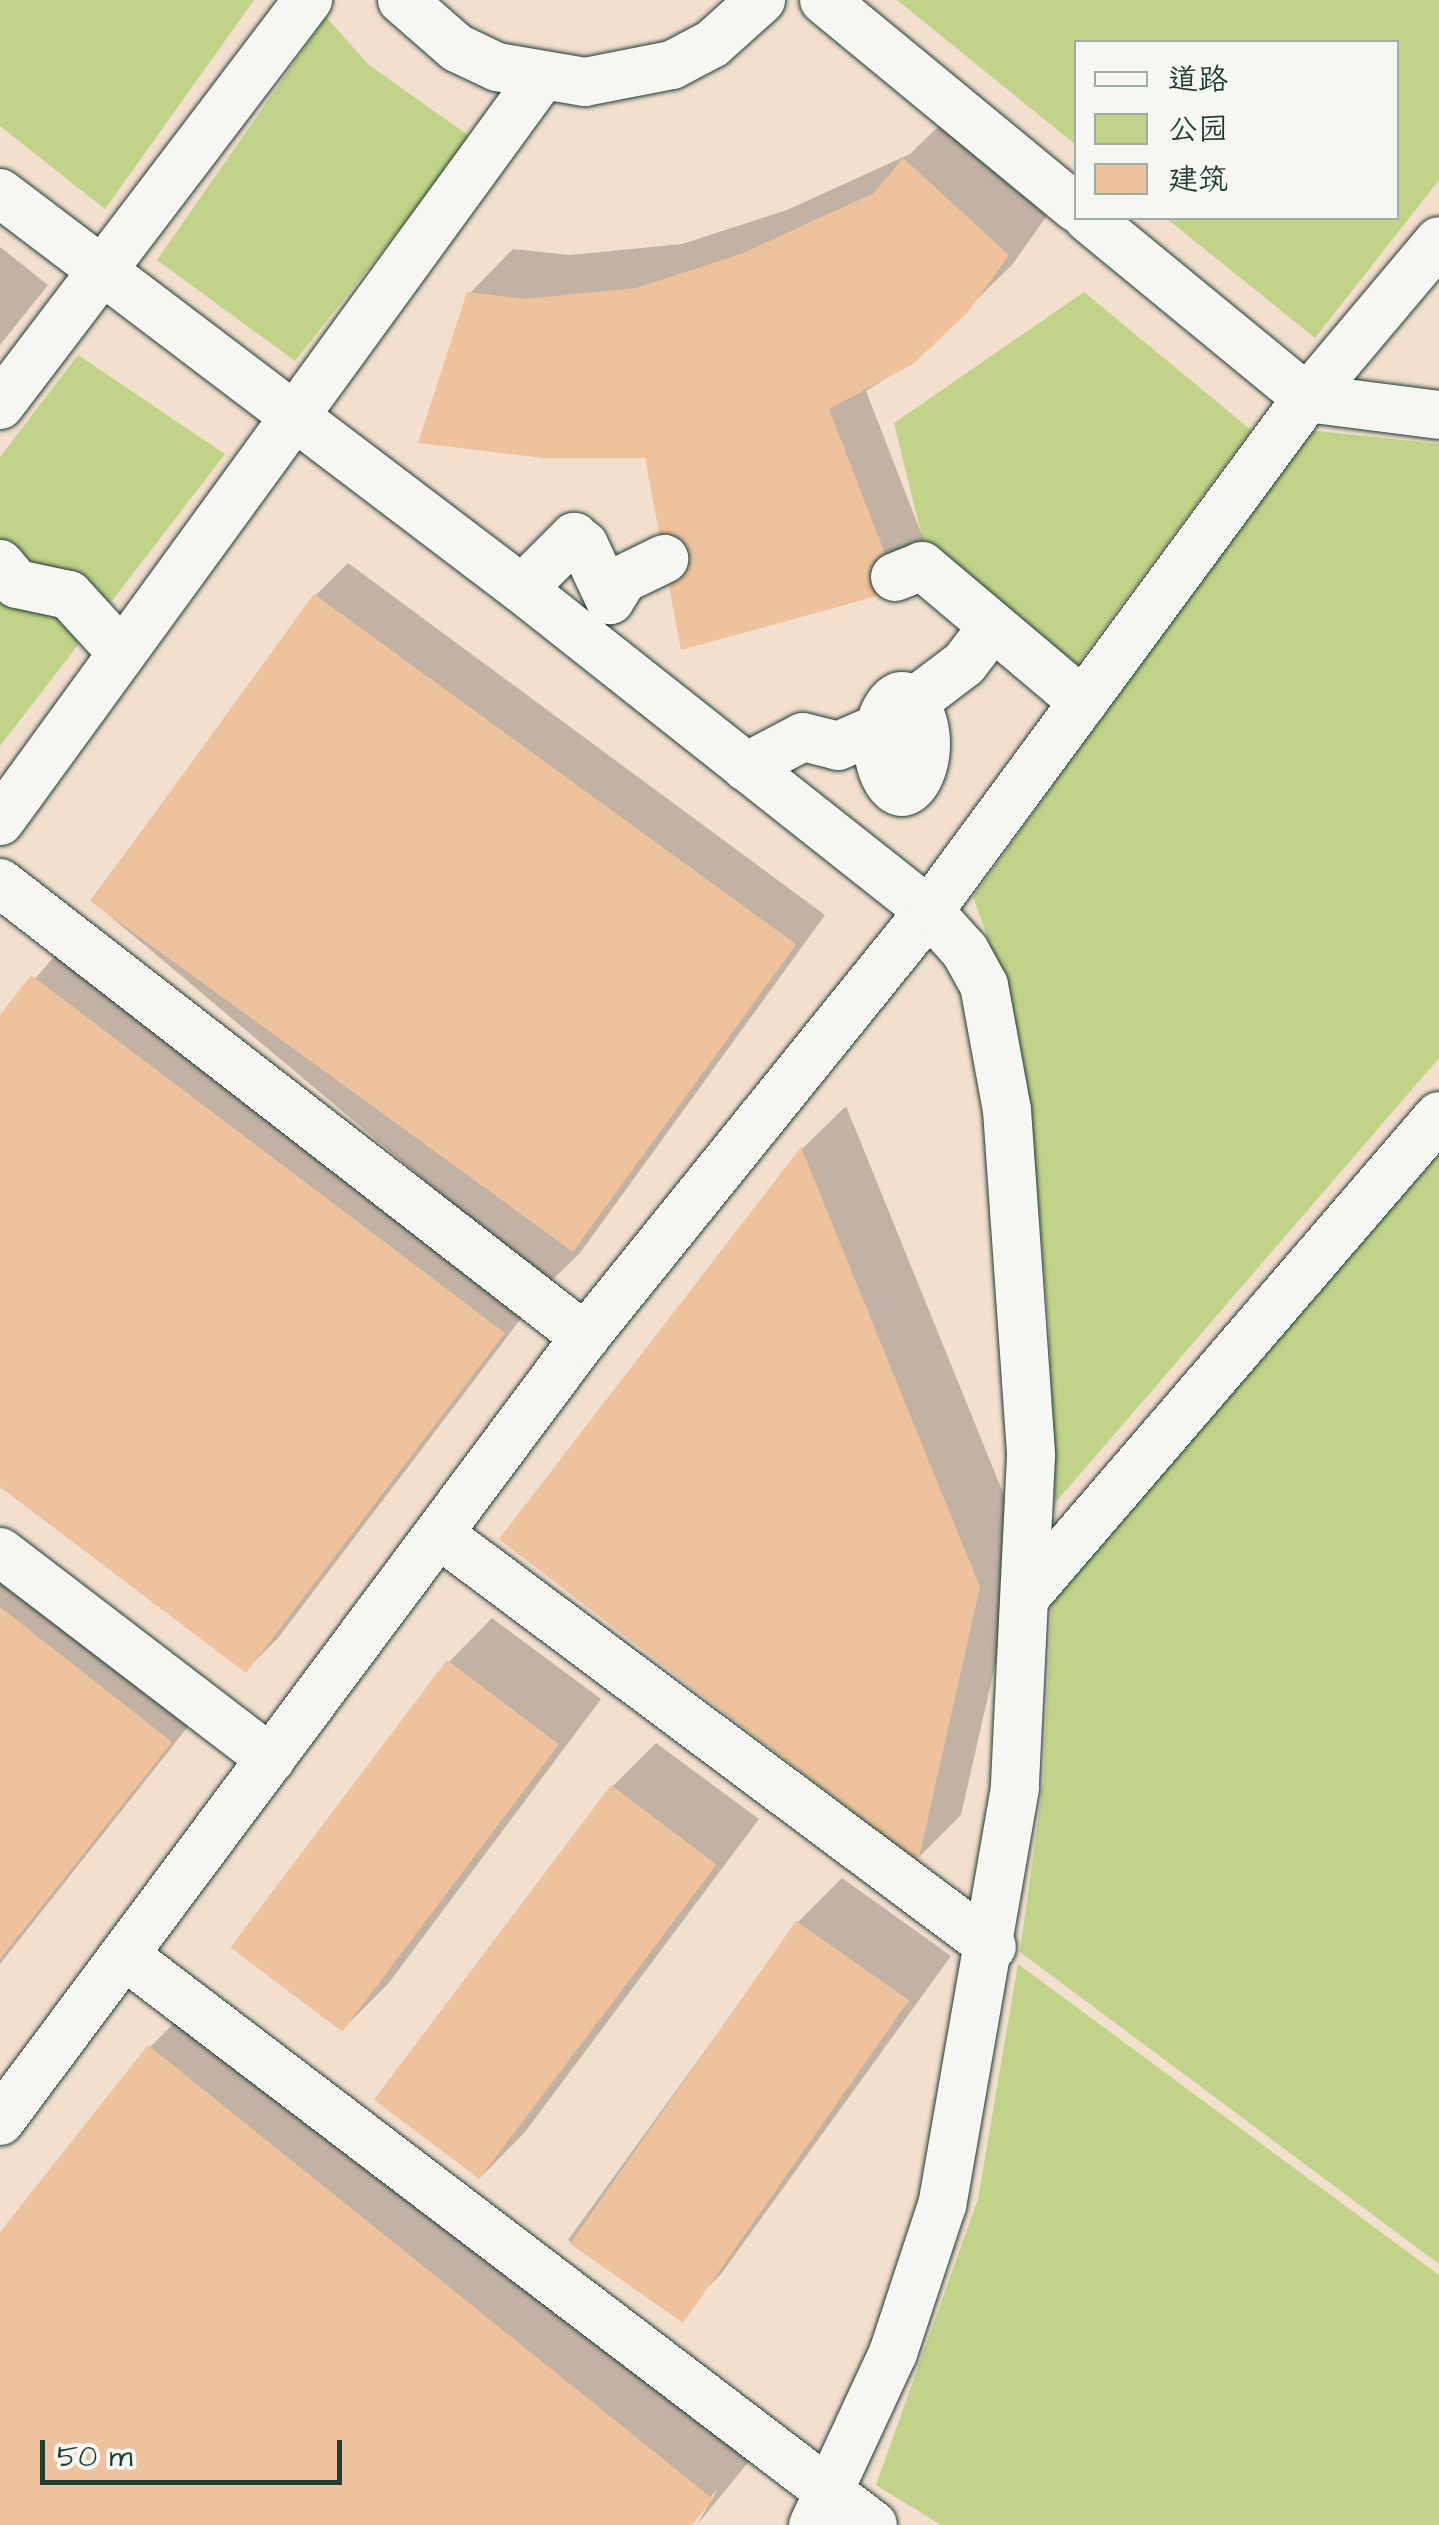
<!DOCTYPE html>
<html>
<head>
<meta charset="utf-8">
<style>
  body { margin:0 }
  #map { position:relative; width:1439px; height:2525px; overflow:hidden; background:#f4ece1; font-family:"Architects Daughter","LXGW WenKai TC",sans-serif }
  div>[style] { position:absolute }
  .built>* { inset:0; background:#f2dfcd }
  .green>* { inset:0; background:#c0d388 }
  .shadow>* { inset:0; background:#0003 }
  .building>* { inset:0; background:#eec29d; transform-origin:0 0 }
  .roads { filter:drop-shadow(0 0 2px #1f3d34) drop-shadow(0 0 2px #1f3d34) }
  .street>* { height:48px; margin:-24px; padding:0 24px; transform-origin:24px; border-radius:24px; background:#f6f6f2 }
  .street>.ring { margin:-24px; padding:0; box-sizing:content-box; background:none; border:48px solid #f6f6f2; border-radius:50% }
  span { translate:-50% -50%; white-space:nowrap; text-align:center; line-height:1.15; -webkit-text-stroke:8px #f6f6f2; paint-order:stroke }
  .legend { position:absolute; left:1074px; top:40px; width:325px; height:180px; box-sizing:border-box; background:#f6f6f2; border:2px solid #a0aca6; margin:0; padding:12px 18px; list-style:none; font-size:30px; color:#1f3d34 }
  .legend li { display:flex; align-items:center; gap:20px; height:50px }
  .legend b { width:50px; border:2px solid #a0aca6 }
  .scale { position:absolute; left:40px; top:2440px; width:302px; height:45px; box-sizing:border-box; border:5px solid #1f3d34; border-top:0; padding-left:12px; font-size:30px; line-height:35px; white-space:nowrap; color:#1f3d34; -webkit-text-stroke:8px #f6f6f2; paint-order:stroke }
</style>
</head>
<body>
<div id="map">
  <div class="built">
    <i style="clip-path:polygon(evenodd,0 0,1439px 0,1439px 2525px,0 2525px,0 0,1076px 42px,1396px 42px,1396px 218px,1076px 218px,1076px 42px)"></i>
  </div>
  <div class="green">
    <i style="clip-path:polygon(0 0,254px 0,105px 209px,0 126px)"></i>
    <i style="clip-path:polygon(897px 0,1439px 0,1439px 180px,1315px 338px,1166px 218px,1396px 218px,1396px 42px,1076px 42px,1076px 145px)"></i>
    <i style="clip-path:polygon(326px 17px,369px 65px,472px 138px,295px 361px,157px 260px)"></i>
    <i style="clip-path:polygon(1084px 292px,1251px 430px,1074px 669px,927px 558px,894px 423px)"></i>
    <i style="clip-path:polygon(78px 355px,225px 454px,0 746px,0 457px)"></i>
    <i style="clip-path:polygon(1308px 430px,1439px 444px,1439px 1058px,1055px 1503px,1049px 1328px,1030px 1110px,999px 970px,973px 897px)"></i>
    <i style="clip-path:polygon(1439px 1155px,1439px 2264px,1020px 1952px,1043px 1784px,1052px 1596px)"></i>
    <i style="clip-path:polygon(1018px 1964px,1439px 2275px,1439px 2525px,941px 2525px,876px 2485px,978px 2199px)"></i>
  </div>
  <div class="shadow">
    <i style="clip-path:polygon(949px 116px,1051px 210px,1012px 265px,966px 310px,912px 362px,866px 391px,930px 556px,898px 588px,648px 459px,469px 294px,513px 249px,570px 255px,682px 244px,787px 210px,910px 154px)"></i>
    <i style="clip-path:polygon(0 247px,48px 285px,0 345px)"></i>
    <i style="clip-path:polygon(348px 563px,825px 915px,580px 1253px,548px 1284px,91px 900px,316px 595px)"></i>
    <i style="clip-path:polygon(64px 945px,535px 1300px,278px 1638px,246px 1670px,0 1484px,0 1020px)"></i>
    <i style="clip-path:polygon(846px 1106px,1023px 1542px,961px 1815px,917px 1859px,502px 1539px,803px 1148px)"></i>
    <i style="clip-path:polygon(0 1550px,202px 1709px,0 1964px)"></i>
    <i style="clip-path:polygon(492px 1618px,601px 1699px,388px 1984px,344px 2028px,449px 1662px)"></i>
    <i style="clip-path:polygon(656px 1743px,759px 1819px,525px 2132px,482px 2176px,612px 1787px)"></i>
    <i style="clip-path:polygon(842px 1878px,951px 1956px,721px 2274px,677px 2318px,568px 2240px,798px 1922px)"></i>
    <i style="clip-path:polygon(194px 2003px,755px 2454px,697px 2525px,718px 2488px,688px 2525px,0 2525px,0 2236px,150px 2047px)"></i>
  </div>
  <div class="building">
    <i style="clip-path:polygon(903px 158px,1009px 255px,968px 312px,913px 364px,829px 409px,899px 590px,681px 650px,645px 458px,543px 458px,418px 443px,467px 292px,524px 299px,636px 288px,741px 254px,874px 193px)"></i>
    <i style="left:314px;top:594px;width:596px;height:380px;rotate:36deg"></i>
    <i style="clip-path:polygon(31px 975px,505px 1333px,246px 1673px,0 1487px,0 1015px)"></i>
    <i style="clip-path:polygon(801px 1147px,980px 1587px,918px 1862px,499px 1539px)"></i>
    <i style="clip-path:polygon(0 1607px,172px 1742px,0 1959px)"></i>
    <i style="left:447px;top:1660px;width:140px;height:360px;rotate:37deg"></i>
    <i style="left:611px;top:1785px;width:132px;height:394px;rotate:37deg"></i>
    <i style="left:796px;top:1921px;width:138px;height:394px;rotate:35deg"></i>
    <i style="clip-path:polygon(148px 2045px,713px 2499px,692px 2525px,0 2525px,0 2232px)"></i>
  </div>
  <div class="roads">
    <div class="street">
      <i style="left:402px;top:0;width:73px;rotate:41.1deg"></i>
      <i style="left:457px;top:48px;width:44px;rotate:25.4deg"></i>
      <i style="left:497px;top:67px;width:89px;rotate:9.7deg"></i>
      <i style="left:585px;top:82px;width:89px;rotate:-11.1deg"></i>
      <i style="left:672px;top:65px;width:45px;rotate:-27.7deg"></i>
      <i style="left:712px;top:44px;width:66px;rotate:-41.9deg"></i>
      <i style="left:824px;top:0;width:327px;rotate:39.5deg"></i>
      <i style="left:0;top:193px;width:655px;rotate:37.18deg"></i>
      <i style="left:522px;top:589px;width:519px;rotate:38.35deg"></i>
      <i style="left:929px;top:911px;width:54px;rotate:48deg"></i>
      <i style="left:965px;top:951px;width:39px;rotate:61deg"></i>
      <i style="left:984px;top:985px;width:127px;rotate:79.6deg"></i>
      <i style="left:1007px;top:1110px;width:347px;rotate:86deg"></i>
      <i style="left:1031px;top:1456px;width:332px;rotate:92.8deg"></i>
      <i style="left:1015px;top:1788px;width:423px;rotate:99.9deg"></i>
      <i style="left:942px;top:2205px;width:156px;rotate:108.3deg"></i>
      <i style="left:893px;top:2353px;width:190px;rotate:114.9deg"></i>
      <i style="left:1088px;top:218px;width:283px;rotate:39.4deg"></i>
      <i style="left:1307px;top:398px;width:133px;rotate:7.3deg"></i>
      <i style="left:0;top:405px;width:509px;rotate:-52.75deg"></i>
      <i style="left:0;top:564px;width:26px;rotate:50deg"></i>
      <i style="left:17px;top:584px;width:53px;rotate:11.9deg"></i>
      <i style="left:69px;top:595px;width:77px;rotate:47.6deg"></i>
      <i style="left:895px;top:577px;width:29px;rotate:-22deg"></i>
      <i style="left:922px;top:566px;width:211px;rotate:40.2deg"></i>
      <i style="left:522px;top:589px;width:74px;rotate:-45deg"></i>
      <i style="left:574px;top:537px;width:13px;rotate:39deg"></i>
      <i style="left:584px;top:545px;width:61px;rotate:64.7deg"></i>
      <i style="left:610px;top:600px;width:25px;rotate:-58deg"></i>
      <i style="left:623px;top:579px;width:46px;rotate:-26deg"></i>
      <i class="ring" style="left:878px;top:696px;width:-2px;height:-2px"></i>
      <i style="left:915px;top:701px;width:61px;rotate:-37.1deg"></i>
      <i style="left:964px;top:664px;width:43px;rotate:-52.6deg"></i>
      <i style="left:746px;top:767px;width:64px;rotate:-27.8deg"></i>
      <i style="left:803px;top:737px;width:36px;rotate:14deg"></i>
      <i style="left:838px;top:746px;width:45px;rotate:-23.7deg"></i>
      <i style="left:0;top:821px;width:918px;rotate:-53.95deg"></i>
      <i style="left:0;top:883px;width:741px;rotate:37.81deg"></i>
      <i style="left:439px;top:1534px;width:690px;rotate:36.75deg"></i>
      <i style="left:0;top:1552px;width:341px;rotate:37.4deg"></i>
      <i style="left:1026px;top:1596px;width:633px;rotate:-49.29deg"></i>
      <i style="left:124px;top:1955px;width:941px;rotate:37.27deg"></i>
      <i style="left:0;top:2121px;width:978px;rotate:-53.27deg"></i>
      <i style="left:585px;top:1337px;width:548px;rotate:-51.08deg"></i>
      <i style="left:929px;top:911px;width:637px;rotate:-53.62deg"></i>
      <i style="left:1307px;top:398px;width:205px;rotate:-49.9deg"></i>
    </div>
  </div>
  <ul class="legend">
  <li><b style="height:12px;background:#f6f6f2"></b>道路</li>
  <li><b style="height:28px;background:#c0d388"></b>公园</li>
  <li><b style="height:28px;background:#eec29d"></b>建筑</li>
  </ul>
  <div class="scale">50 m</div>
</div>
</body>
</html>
